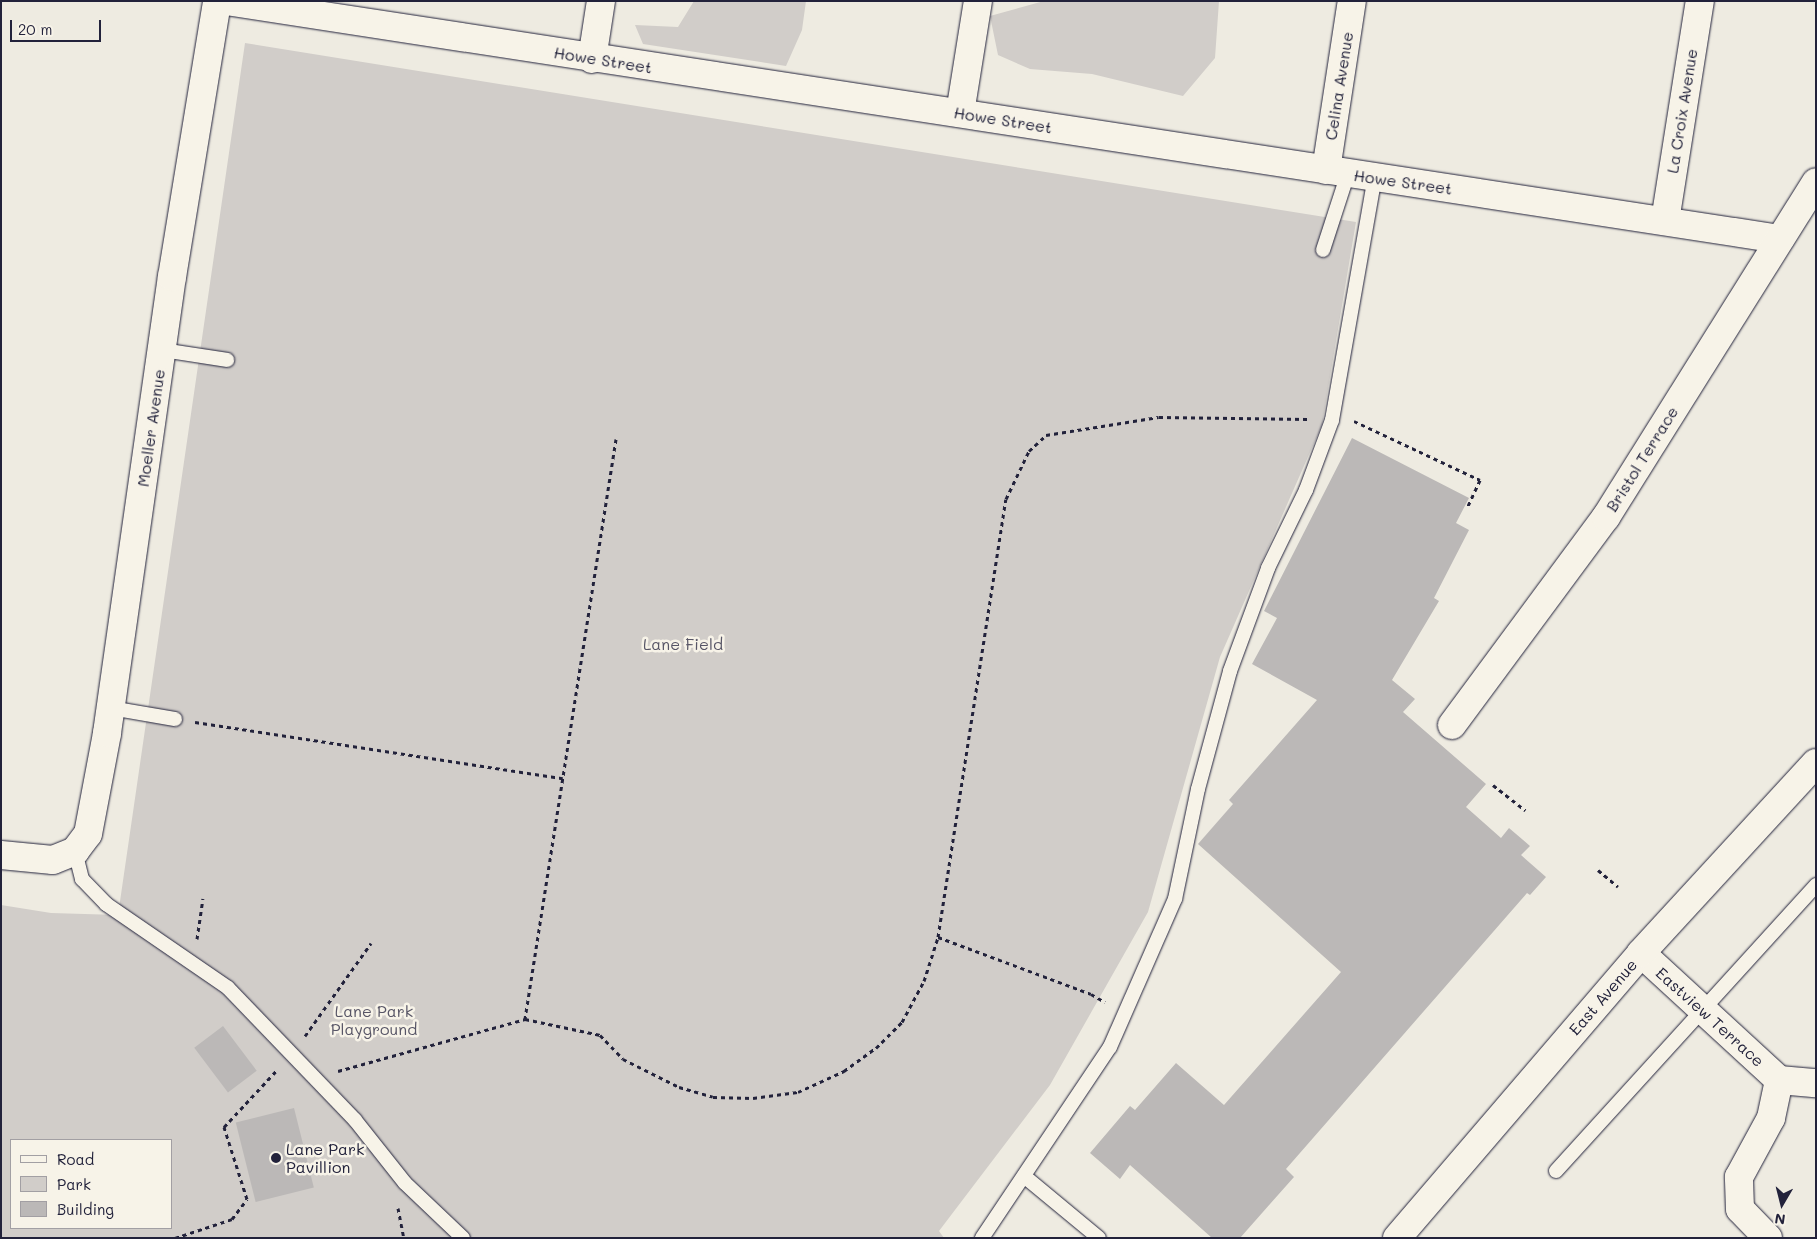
<!DOCTYPE html>
<html>
<head>
<meta charset="utf-8">
<style>
  body { margin:0 }
  #map { position:relative; width:1817px; height:1239px; overflow:hidden; background:#eeebe1; font-family:Mali,sans-serif }
  div>[style] { position:absolute }
  .green>* { inset:0; background:#d1cdc9 }
  .building>* { inset:0; background:#bbb8b7; transform-origin:0 0 }
  .path>* { height:3px; margin-top:-1.5px; transform-origin:0; background:repeating-linear-gradient(90deg,#22223b 0 4px,transparent 0 8px) }
  .roads { filter:drop-shadow(0 0 1px #22223b) drop-shadow(0 0 1px #22223b) }
  .lane>* { height:14px; margin:-7px; padding:0 7px; transform-origin:7px; border-radius:7px; background:#f7f3e8 }
  .street>* { height:28px; margin:-14px; padding:0 14px; transform-origin:14px; border-radius:14px; background:#f7f3e8 }
  .secondary>* { height:28px; margin:-14px; padding:0 14px; transform-origin:14px; border-radius:14px; background:#f7f3e8 }
  .dots>* { width:14px; height:14px; translate:-50% -50%; box-sizing:border-box; border:2px solid #f7f3e8; border-radius:50% }
  span { translate:-50% -50%; white-space:nowrap; text-align:center; line-height:1.15; -webkit-text-stroke:5px #f7f3e8; paint-order:stroke }
  .street-label { font-size:16px; color:#22223b }
  .park-label { font-size:16px; color:#575566 }
  .poi-label { font-size:16px; color:#22223b }
  .left { translate:0 -50%; text-align:left }
  .frame { position:absolute; inset:0; border:2px solid #22223b; pointer-events:none }
  .legend { position:absolute; left:10px; top:1139px; width:162px; height:90px; box-sizing:border-box; background:#f7f3e8; border:1px solid #a29fa3; margin:0; padding:6px 9px; list-style:none; font-size:15px; color:#22223b }
  .legend li { display:flex; align-items:center; gap:10px; height:25px }
  .legend b { width:25px; border:1px solid #a29fa3 }
  .north { position:absolute; left:1757px; top:1179px; width:50px; height:50px; -webkit-text-stroke:4px #f7f3e8; paint-order:stroke; rotate:188deg; font-size:14px; font-weight:700; line-height:20px; text-align:center; color:#22223b }
  .north::after { content:''; display:block; margin:auto; width:18px; height:22px; background:#22223b; clip-path:polygon(50% 0,100% 100%,50% 72%,0 100%) }
  .scale { position:absolute; left:10px; top:20px; width:91px; height:22px; box-sizing:border-box; border:2px solid #22223b; border-top:0; padding-left:6px; font-size:15px; line-height:18px; white-space:nowrap; color:#22223b; -webkit-text-stroke:4px #f7f3e8; paint-order:stroke }
</style>
</head>
<body>
<div id="map">
  <div class="green">
    <i style="clip-path:polygon(694px 1px,806px 1px,802px 30px,786px 66px,643px 44px,635px 25px,678px 27px)"></i>
    <i style="clip-path:polygon(1044px 1px,1219px 1px,1215px 58px,1183px 96px,1092px 74px,1030px 69px,998px 55px,990px 16px)"></i>
    <i style="clip-path:polygon(evenodd,245px 43px,1356px 222px,1322px 425px,1220px 657px,1148px 912px,1050px 1085px,939px 1231px,944px 1238px,1px 1238px,1px 905px,51px 913px,118px 915px,245px 43px,11px 1140px,171px 1140px,171px 1228px,11px 1228px,11px 1140px)"></i>
  </div>
  <div class="building">
    <i style="clip-path:polygon(1352px 438px,1469px 498px,1456px 523px,1469px 530px,1434px 598px,1439px 601px,1392px 680px,1415px 699px,1403px 712px,1486px 784px,1466px 807px,1501px 838px,1509px 828px,1530px 846px,1521px 855px,1546px 877px,1530px 895px,1527px 893px,1286px 1169px,1294px 1177px,1240px 1238px,1212px 1238px,1130px 1165px,1120px 1179px,1090px 1153px,1130px 1106px,1135px 1110px,1176px 1063px,1224px 1105px,1341px 972px,1198px 844px,1233px 804px,1229px 800px,1317px 700px,1252px 664px,1277px 618px,1264px 611px)"></i>
    <i style="left:223px;top:1026px;width:56px;height:36px;rotate:53deg"></i>
    <i style="left:294px;top:1108px;width:82px;height:60px;rotate:76deg"></i>
  </div>
  <div class="path">
    <i style="left:1354px;top:421px;width:139px;rotate:25.1deg"></i>
    <i style="left:1480px;top:480px;width:29px;rotate:115deg"></i>
    <i style="left:616px;top:439px;width:587px;rotate:98.92deg"></i>
    <i style="left:525px;top:1019px;width:77px;rotate:12deg"></i>
    <i style="left:600px;top:1035px;width:33px;rotate:46deg"></i>
    <i style="left:623px;top:1059px;width:63px;rotate:26.6deg"></i>
    <i style="left:679px;top:1087px;width:35px;rotate:16deg"></i>
    <i style="left:713px;top:1097px;width:40px;rotate:1.4deg"></i>
    <i style="left:753px;top:1098px;width:45px;rotate:-7.6deg"></i>
    <i style="left:798px;top:1092px;width:51px;rotate:-24.5deg"></i>
    <i style="left:844px;top:1071px;width:39px;rotate:-36deg"></i>
    <i style="left:876px;top:1048px;width:37px;rotate:-45deg"></i>
    <i style="left:902px;top:1022px;width:47px;rotate:-61.8deg"></i>
    <i style="left:924px;top:981px;width:46px;rotate:-72.3deg"></i>
    <i style="left:938px;top:937px;width:443px;rotate:-81.2deg"></i>
    <i style="left:1006px;top:499px;width:53px;rotate:-64.4deg"></i>
    <i style="left:1029px;top:451px;width:23px;rotate:-43deg"></i>
    <i style="left:1046px;top:435px;width:114px;rotate:-9.1deg"></i>
    <i style="left:1159px;top:417px;width:149px;rotate:0.8deg"></i>
    <i style="left:195px;top:722px;width:372px;rotate:8.7deg"></i>
    <i style="left:1493px;top:785px;width:41px;rotate:38deg"></i>
    <i style="left:1598px;top:870px;width:26px;rotate:40deg"></i>
    <i style="left:938px;top:937px;width:163px;rotate:20.4deg"></i>
    <i style="left:1091px;top:994px;width:16px;rotate:30deg"></i>
    <i style="left:197px;top:939px;width:41px;rotate:-81.7deg"></i>
    <i style="left:305px;top:1036px;width:114px;rotate:-54.6deg"></i>
    <i style="left:338px;top:1071px;width:194px;rotate:-15.5deg"></i>
    <i style="left:398px;top:1208px;width:31px;rotate:79deg"></i>
    <i style="left:175px;top:1238px;width:60px;rotate:-18.4deg"></i>
    <i style="left:232px;top:1219px;width:25px;rotate:-53deg"></i>
    <i style="left:247px;top:1199px;width:76px;rotate:-107.7deg"></i>
    <i style="left:224px;top:1127px;width:78px;rotate:-47.1deg"></i>
  </div>
  <div class="roads">
    <div class="lane">
      <i style="left:1323px;top:250px;width:81px;rotate:-72deg"></i>
      <i style="left:162px;top:350px;width:66px;rotate:8.7deg"></i>
      <i style="left:111px;top:708px;width:65px;rotate:9.8deg"></i>
      <i style="left:75px;top:851px;width:29px;rotate:76deg"></i>
      <i style="left:82px;top:879px;width:35px;rotate:46deg"></i>
      <i style="left:106px;top:904px;width:148px;rotate:34.5deg"></i>
      <i style="left:228px;top:988px;width:183px;rotate:46.1deg"></i>
      <i style="left:355px;top:1120px;width:80px;rotate:51.6deg"></i>
      <i style="left:405px;top:1183px;width:80px;rotate:43.5deg"></i>
      <i style="left:1556px;top:1171px;width:387px;rotate:-47.7deg"></i>
      <i style="left:1024px;top:1176px;width:97px;rotate:39.6deg"></i>
      <i style="left:982px;top:1238px;width:230px;rotate:-56.2deg"></i>
      <i style="left:1110px;top:1047px;width:162px;rotate:-66.3deg"></i>
      <i style="left:1175px;top:899px;width:112px;rotate:-78.2deg"></i>
      <i style="left:1198px;top:789px;width:122px;rotate:-74.8deg"></i>
      <i style="left:1230px;top:671px;width:110px;rotate:-69.7deg"></i>
      <i style="left:1268px;top:568px;width:87px;rotate:-64deg"></i>
      <i style="left:1306px;top:490px;width:75px;rotate:-69.6deg"></i>
      <i style="left:1332px;top:420px;width:247px;rotate:-80deg"></i>
    </div>
    <div class="street">
      <i style="left:226px;top:1px;width:1572px;rotate:8.71deg"></i>
      <i style="left:592px;top:59px;width:59px;rotate:-81.2deg"></i>
      <i style="left:960px;top:113px;width:113px;rotate:-80.9deg"></i>
      <i style="left:1326px;top:170px;width:171px;rotate:-81.3deg"></i>
      <i style="left:1665px;top:221px;width:223px;rotate:-81deg"></i>
      <i style="left:1452px;top:725px;width:259px;rotate:-53.5deg"></i>
      <i style="left:1606px;top:517px;width:395px;rotate:-57.9deg"></i>
      <i style="left:1px;top:855px;width:52px;rotate:5.5deg"></i>
      <i style="left:53px;top:860px;width:24px;rotate:-22deg"></i>
      <i style="left:75px;top:851px;width:21px;rotate:-53deg"></i>
      <i style="left:88px;top:834px;width:103px;rotate:-79.3deg"></i>
      <i style="left:107px;top:733px;width:461px;rotate:-81.9deg"></i>
      <i style="left:172px;top:277px;width:280px;rotate:-80.7deg"></i>
      <i style="left:1641px;top:953px;width:188px;rotate:42.6deg"></i>
      <i style="left:1779px;top:1080px;width:37px;rotate:5deg"></i>
      <i style="left:1768px;top:1238px;width:40px;rotate:-134deg"></i>
      <i style="left:1740px;top:1209px;width:32px;rotate:-92deg"></i>
      <i style="left:1739px;top:1177px;width:67px;rotate:-61.5deg"></i>
      <i style="left:1771px;top:1118px;width:39px;rotate:-78deg"></i>
    </div>
    <div class="secondary">
      <i style="left:1397px;top:1238px;width:375px;rotate:-49.4deg"></i>
      <i style="left:1641px;top:953px;width:258px;rotate:-47.4deg"></i>
    </div>
  </div>
  <div class="dots">
    <i style="left:276px;top:1158px;background:#22223b"></i>
  </div>
  <div class="street-label">
    <span style="left:603px;top:60px;rotate:9deg">Howe Street</span>
    <span style="left:1339px;top:86px;rotate:-81deg">Celina Avenue</span>
    <span style="left:1682px;top:111px;rotate:-81deg">La Croix Avenue</span>
    <span style="left:1003px;top:120px;rotate:9deg">Howe Street</span>
    <span style="left:1403px;top:182px;rotate:8deg">Howe Street</span>
    <span style="left:151px;top:428px;rotate:-82deg">Moeller Avenue</span>
    <span style="left:1642px;top:459px;rotate:-58deg">Bristol Terrace</span>
    <span style="left:1603px;top:997px;rotate:-49deg">East Avenue</span>
    <span style="left:1710px;top:1017px;rotate:42deg">Eastview Terrace</span>
  </div>
  <div class="park-label">
    <span style="left:683px;top:644px">Lane Field</span>
    <span style="left:374px;top:1020px">Lane Park<br>Playground</span>
  </div>
  <div class="poi-label">
    <span class="left" style="left:286px;top:1158px">Lane Park<br>Pavillion</span>
  </div>
  <div class="frame"></div>
  <ul class="legend">
  <li><b style="height:6px;background:#f7f3e8"></b>Road</li>
  <li><b style="height:14px;background:#d1cdc9"></b>Park</li>
  <li><b style="height:14px;background:#bbb8b7"></b>Building</li>
  </ul>
  <div class="north">N</div>
  <div class="scale">20 m</div>
</div>
</body>
</html>
